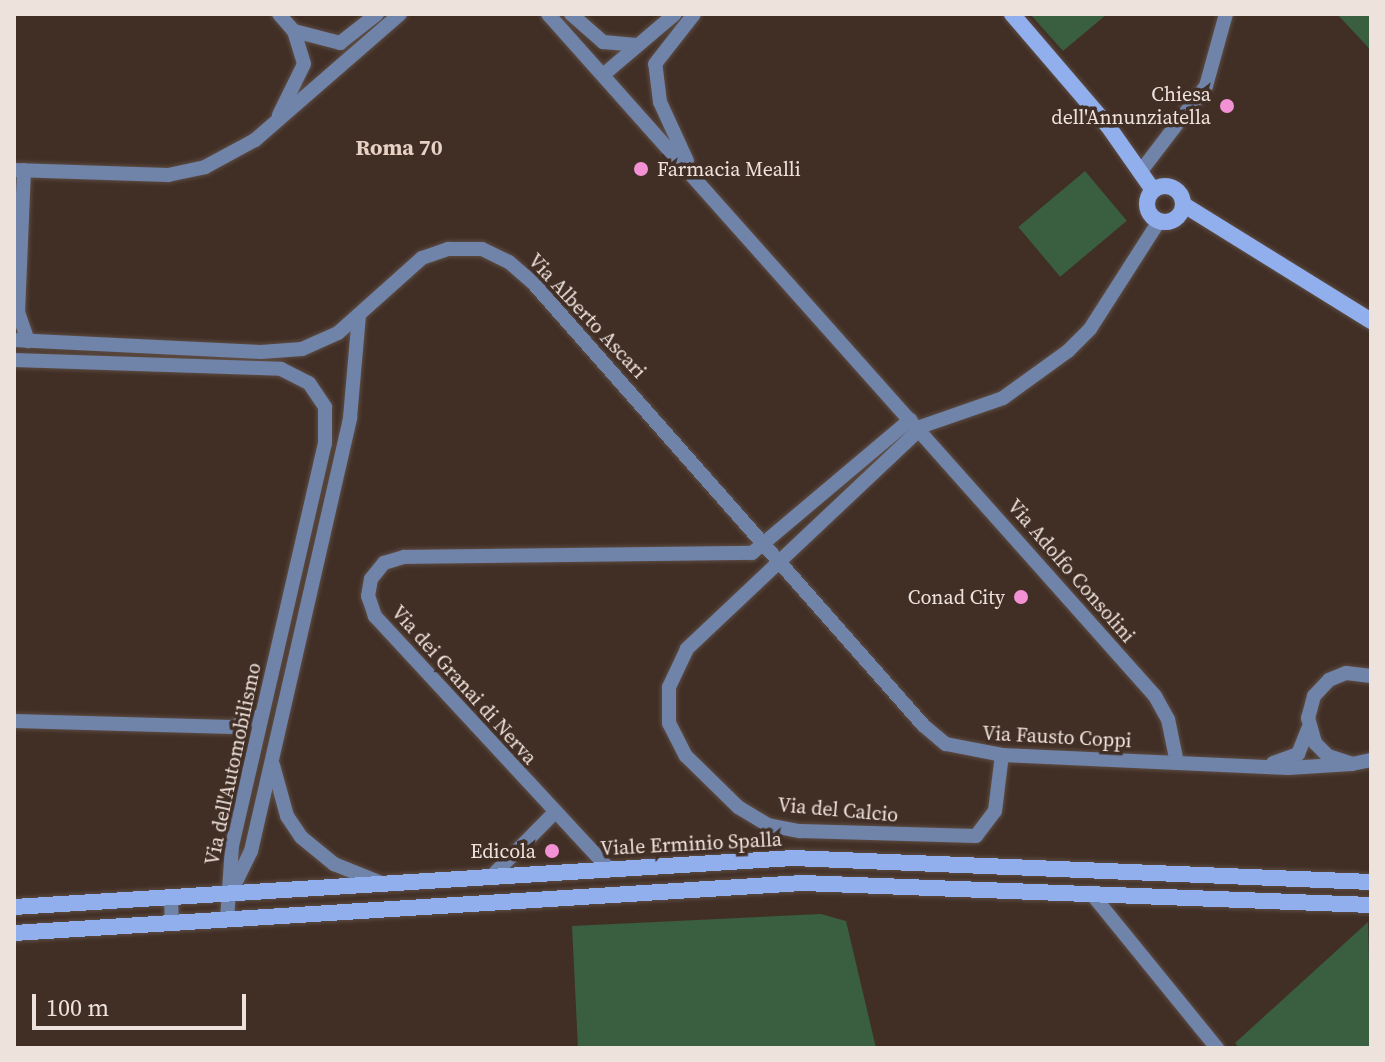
<!DOCTYPE html>
<html>
<head>
<meta charset="utf-8">
<style>
  body { margin:0 }
  #map { position:relative; width:1385px; height:1062px; overflow:hidden; background:#412f26; font-family:"Source Serif 4",serif }
  div>[style] { position:absolute }
  .green>* { inset:0; background:#3a5e40; transform-origin:0 0 }
  .roads { filter:drop-shadow(0 0 2px #5d4c43) drop-shadow(0 0 2px #5d4c43) }
  .street>* { height:14px; margin:-7px; padding:0 7px; transform-origin:7px; border-radius:7px; background:#7083a9 }
  .secondary>* { height:16px; margin:-8px; padding:0 8px; transform-origin:8px; border-radius:8px; background:#91afec }
  .secondary>.ring { margin:-8px; padding:0; box-sizing:content-box; background:none; border:16px solid #91afec; border-radius:50% }
  .dots>* { width:22px; height:22px; translate:-50% -50%; box-sizing:border-box; border:4px solid #412f26; border-radius:50% }
  span { translate:-50% -50%; white-space:nowrap; text-align:center; line-height:1.15; -webkit-text-stroke:7px #412f26; paint-order:stroke }
  .poi-label { font-size:20px; color:#eee2dc }
  .right { translate:-100% -50%; text-align:right }
  .left { translate:0 -50%; text-align:left }
  .street-label { font-size:20px; color:#eee2dc }
  .neighbourhood-label { font-size:22px; color:#e8d1c5; font-weight:700 }
  .frame { position:absolute; inset:0; border:16px solid #eee2dc; pointer-events:none }
  .scale { position:absolute; left:32px; top:994px; width:214px; height:36px; box-sizing:border-box; border:4px solid #eee2dc; border-top:0; padding-left:10px; font-size:24px; line-height:28px; white-space:nowrap; color:#eee2dc; -webkit-text-stroke:6px #412f26; paint-order:stroke }
</style>
</head>
<body>
<div id="map">
  <div class="green">
    <i style="clip-path:polygon(1030px 14px,1107px 14px,1063px 51px)"></i>
    <i style="clip-path:polygon(1337px 14px,1371px 14px,1371px 51px,1366px 45px)"></i>
    <i style="left:1085px;top:171px;width:65px;height:87px;rotate:50deg"></i>
    <i style="clip-path:polygon(821px 914px,846px 921px,876px 1048px,578px 1048px,572px 926px)"></i>
    <i style="clip-path:polygon(1368px 922px,1371px 1048px,1239px 1048px,1235px 1043px)"></i>
  </div>
  <div class="roads">
    <div class="street">
      <i style="left:279px;top:14px;width:23px;rotate:49deg"></i>
      <i style="left:294px;top:31px;width:34px;rotate:73deg"></i>
      <i style="left:304px;top:64px;width:57px;rotate:116.1deg"></i>
      <i style="left:548px;top:14px;width:913px;rotate:48.33deg"></i>
      <i style="left:1155px;top:696px;width:26px;rotate:61deg"></i>
      <i style="left:1168px;top:719px;width:45px;rotate:78.4deg"></i>
      <i style="left:571px;top:14px;width:43px;rotate:41.2deg"></i>
      <i style="left:603px;top:42px;width:33px;rotate:5deg"></i>
      <i style="left:294px;top:31px;width:48px;rotate:14.6deg"></i>
      <i style="left:340px;top:43px;width:47px;rotate:-38.1deg"></i>
      <i style="left:603px;top:75px;width:94px;rotate:-40.3deg"></i>
      <i style="left:687px;top:161px;width:65px;rotate:-114.6deg"></i>
      <i style="left:660px;top:102px;width:38px;rotate:-97deg"></i>
      <i style="left:655px;top:64px;width:63px;rotate:-52deg"></i>
      <i style="left:14px;top:170px;width:154px;rotate:1.9deg"></i>
      <i style="left:168px;top:175px;width:38px;rotate:-12deg"></i>
      <i style="left:205px;top:167px;width:57px;rotate:-28.4deg"></i>
      <i style="left:255px;top:140px;width:192px;rotate:-41deg"></i>
      <i style="left:24px;top:170px;width:142px;rotate:92.4deg"></i>
      <i style="left:18px;top:312px;width:31px;rotate:71deg"></i>
      <i style="left:1141px;top:171px;width:107px;rotate:-52.6deg"></i>
      <i style="left:1206px;top:86px;width:75px;rotate:-74.5deg"></i>
      <i style="left:14px;top:340px;width:247px;rotate:2.8deg"></i>
      <i style="left:261px;top:352px;width:41px;rotate:-4.2deg"></i>
      <i style="left:302px;top:349px;width:39px;rotate:-24deg"></i>
      <i style="left:338px;top:333px;width:113px;rotate:-41.8deg"></i>
      <i style="left:422px;top:258px;width:28px;rotate:-19deg"></i>
      <i style="left:448px;top:249px;width:34px"></i>
      <i style="left:482px;top:249px;width:30px;rotate:26deg"></i>
      <i style="left:509px;top:262px;width:33px;rotate:41deg"></i>
      <i style="left:534px;top:284px;width:588px;rotate:48.58deg"></i>
      <i style="left:923px;top:725px;width:30px;rotate:40deg"></i>
      <i style="left:946px;top:744px;width:57px;rotate:11.1deg"></i>
      <i style="left:1002px;top:755px;width:286px;rotate:2.6deg"></i>
      <i style="left:1288px;top:768px;width:64px;rotate:-3.6deg"></i>
      <i style="left:14px;top:360px;width:267px;rotate:1.9deg"></i>
      <i style="left:281px;top:369px;width:31px;rotate:27deg"></i>
      <i style="left:309px;top:383px;width:29px;rotate:56deg"></i>
      <i style="left:325px;top:407px;width:36px;rotate:90deg"></i>
      <i style="left:325px;top:443px;width:414px;rotate:103deg"></i>
      <i style="left:232px;top:846px;width:73px;rotate:93.9deg"></i>
      <i style="left:917px;top:428px;width:91px;rotate:-19.2deg"></i>
      <i style="left:1003px;top:398px;width:80px;rotate:-35.9deg"></i>
      <i style="left:1068px;top:351px;width:31px;rotate:-45deg"></i>
      <i style="left:1090px;top:329px;width:128px;rotate:-57.4deg"></i>
      <i style="left:919px;top:430px;width:319px;rotate:136.7deg"></i>
      <i style="left:687px;top:649px;width:42px;rotate:115.3deg"></i>
      <i style="left:669px;top:687px;width:36px;rotate:90deg"></i>
      <i style="left:669px;top:723px;width:37px;rotate:63deg"></i>
      <i style="left:686px;top:756px;width:73px;rotate:44.4deg"></i>
      <i style="left:738px;top:807px;width:35px;rotate:31deg"></i>
      <i style="left:768px;top:825px;width:33px;rotate:11deg"></i>
      <i style="left:800px;top:831px;width:176px;rotate:1.6deg"></i>
      <i style="left:976px;top:836px;width:31px;rotate:-53deg"></i>
      <i style="left:995px;top:811px;width:56px;rotate:-82.9deg"></i>
      <i style="left:1371px;top:676px;width:25px;rotate:-173deg"></i>
      <i style="left:1346px;top:673px;width:18px;rotate:158deg"></i>
      <i style="left:1329px;top:680px;width:22px;rotate:133deg"></i>
      <i style="left:1314px;top:696px;width:23px;rotate:105deg"></i>
      <i style="left:1308px;top:718px;width:26px;rotate:74deg"></i>
      <i style="left:1315px;top:743px;width:18px;rotate:45deg"></i>
      <i style="left:1328px;top:756px;width:25px;rotate:18deg"></i>
      <i style="left:1352px;top:764px;width:19px;rotate:-12deg"></i>
      <i style="left:14px;top:721px;width:218px;rotate:1.6deg"></i>
      <i style="left:232px;top:727px;width:31px;rotate:-22deg"></i>
      <i style="left:1273px;top:763px;width:27px;rotate:-20deg"></i>
      <i style="left:1298px;top:754px;width:27px;rotate:-68deg"></i>
      <i style="left:273px;top:765px;width:53px;rotate:74.6deg"></i>
      <i style="left:287px;top:816px;width:25px;rotate:56deg"></i>
      <i style="left:301px;top:837px;width:43px;rotate:39.3deg"></i>
      <i style="left:334px;top:864px;width:51px;rotate:22deg"></i>
      <i style="left:609px;top:869px;width:345px;rotate:-132.8deg"></i>
      <i style="left:375px;top:616px;width:21px;rotate:-109deg"></i>
      <i style="left:368px;top:596px;width:17px;rotate:-80deg"></i>
      <i style="left:371px;top:579px;width:21px;rotate:-51deg"></i>
      <i style="left:384px;top:563px;width:21px;rotate:-17deg"></i>
      <i style="left:404px;top:557px;width:348px;rotate:-0.7deg"></i>
      <i style="left:752px;top:553px;width:207px;rotate:-40.1deg"></i>
      <i style="left:491px;top:877px;width:91px;rotate:-45.4deg"></i>
      <i style="left:1091px;top:893px;width:200px;rotate:50.9deg"></i>
      <i style="left:230px;top:894px;width:48px;rotate:-64deg"></i>
      <i style="left:251px;top:851px;width:444px;rotate:-77.1deg"></i>
      <i style="left:350px;top:418px;width:103px;rotate:-85deg"></i>
      <i style="left:171px;top:898px;width:25px;rotate:88deg"></i>
    </div>
    <div class="secondary">
      <i style="left:1012px;top:14px;width:148px;rotate:49.4deg"></i>
      <i style="left:1108px;top:126px;width:78px;rotate:54.9deg"></i>
      <i class="ring" style="left:1147px;top:186px;width:20px;height:20px"></i>
      <i style="left:1184px;top:205px;width:220px;rotate:31.8deg"></i>
      <i style="left:14px;top:907px;width:781px;rotate:-3.6deg"></i>
      <i style="left:793px;top:858px;width:578px;rotate:2.38deg"></i>
      <i style="left:14px;top:933px;width:791px;rotate:-3.63deg"></i>
      <i style="left:803px;top:883px;width:568px;rotate:2.22deg"></i>
    </div>
  </div>
  <div class="dots">
    <i style="left:1227px;top:106px;background:#f391d5"></i>
    <i style="left:641px;top:169px;background:#f391d5"></i>
    <i style="left:1021px;top:597px;background:#f391d5"></i>
    <i style="left:552px;top:851px;background:#f391d5"></i>
  </div>
  <div class="poi-label">
    <span class="right" style="left:1211px;top:106px">Chiesa<br>dell'Annunziatella</span>
    <span class="left" style="left:657px;top:169px">Farmacia Mealli</span>
    <span class="right" style="left:1005px;top:597px">Conad City</span>
    <span class="right" style="left:536px;top:851px">Edicola</span>
  </div>
  <div class="street-label">
    <span style="left:587px;top:316px;rotate:47deg">Via Alberto Ascari</span>
    <span style="left:1071px;top:571px;rotate:49deg">Via Adolfo Consolini</span>
    <span style="left:464px;top:685px;rotate:48deg">Via dei Granai di Nerva</span>
    <span style="left:1057px;top:737px;rotate:3deg">Via Fausto Coppi</span>
    <span style="left:233px;top:764px;rotate:-78deg">Via dell'Automobilismo</span>
    <span style="left:838px;top:810px;rotate:5deg">Via del Calcio</span>
    <span style="left:691px;top:844px;rotate:-3deg">Viale Erminio Spalla</span>
  </div>
  <div class="neighbourhood-label">
    <span style="left:399px;top:148px">Roma 70</span>
  </div>
  <div class="frame"></div>
  <div class="scale">100 m</div>
</div>
</body>
</html>
